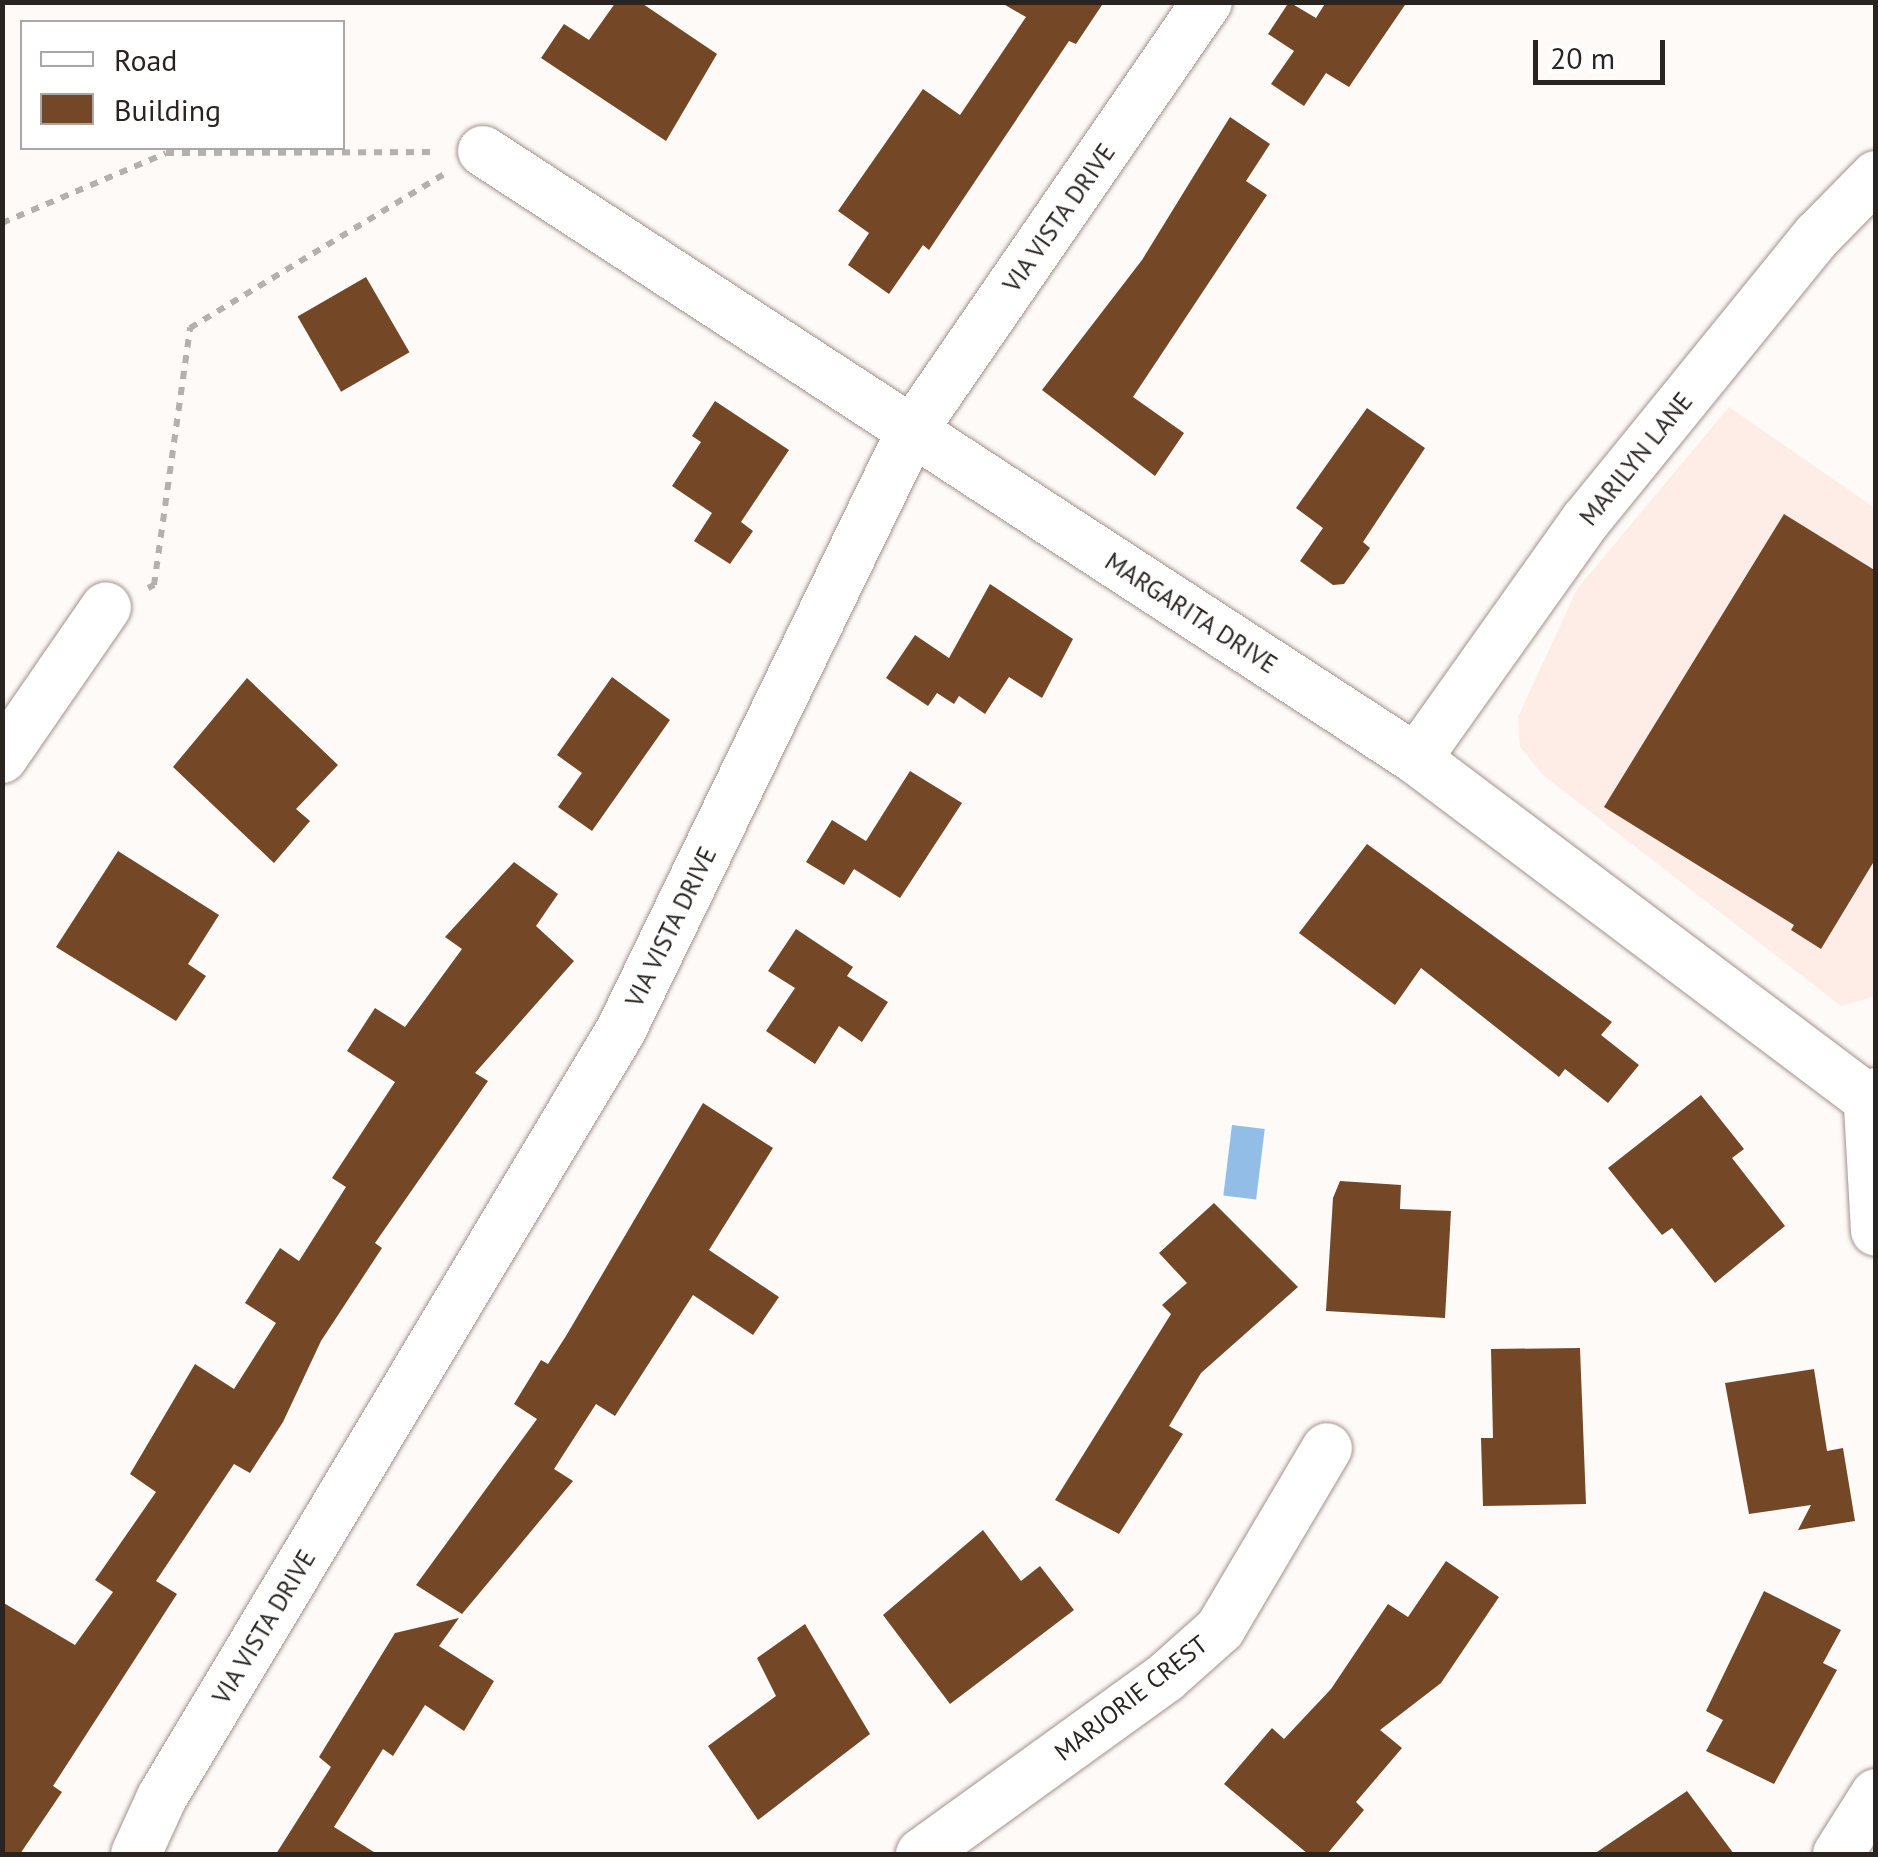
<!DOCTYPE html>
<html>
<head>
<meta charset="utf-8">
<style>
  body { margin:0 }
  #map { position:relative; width:1878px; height:1857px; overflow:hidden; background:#fdfaf8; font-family:"PT Sans",sans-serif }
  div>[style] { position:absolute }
  .built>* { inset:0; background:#fdede6 }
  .water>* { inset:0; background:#91bde7; transform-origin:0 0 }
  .building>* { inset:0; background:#744727; transform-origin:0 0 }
  .path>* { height:6px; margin-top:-3px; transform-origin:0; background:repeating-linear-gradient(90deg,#b4b0ae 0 8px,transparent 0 16px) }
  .roads { filter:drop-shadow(0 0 2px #a3928c) drop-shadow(0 0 2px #a3928c) }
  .minor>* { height:50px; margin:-25px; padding:0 25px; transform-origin:25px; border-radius:25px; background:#fff }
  span { translate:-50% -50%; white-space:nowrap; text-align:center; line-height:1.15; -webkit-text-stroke:10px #fff; paint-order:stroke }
  .street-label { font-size:25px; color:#2a2421 }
  .frame { position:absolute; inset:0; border:5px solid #2a2421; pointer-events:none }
  .legend { position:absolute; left:20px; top:20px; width:325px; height:130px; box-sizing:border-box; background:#fff; border:2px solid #aaa7a6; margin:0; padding:12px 18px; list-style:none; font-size:30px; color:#2a2421 }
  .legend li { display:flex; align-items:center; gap:20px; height:50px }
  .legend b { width:50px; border:2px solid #aaa7a6 }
  .scale { position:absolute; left:1533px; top:40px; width:132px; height:45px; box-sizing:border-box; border:5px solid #2a2421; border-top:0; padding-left:12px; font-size:30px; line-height:35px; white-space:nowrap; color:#2a2421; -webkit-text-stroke:8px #fff; paint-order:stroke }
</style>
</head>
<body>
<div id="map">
  <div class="built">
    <i style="clip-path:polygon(1729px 407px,1875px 508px,1876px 996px,1841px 1006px,1543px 775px,1520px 747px,1518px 717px,1577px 589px)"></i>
  </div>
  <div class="water">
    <i style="left:1232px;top:1125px;width:33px;height:71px;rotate:7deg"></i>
  </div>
  <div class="building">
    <i style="clip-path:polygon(616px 2px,640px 2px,717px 54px,666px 141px,541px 58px,564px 24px,589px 40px)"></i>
    <i style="clip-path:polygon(1000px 2px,1104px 2px,1076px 44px,1069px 41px,929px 250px,923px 245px,889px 294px,848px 265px,869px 233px,838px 211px,923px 89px,960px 115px,1026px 17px)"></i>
    <i style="clip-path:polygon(1289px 2px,1316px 18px,1326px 2px,1407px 2px,1349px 87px,1326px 73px,1304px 106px,1271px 84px,1294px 51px,1268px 34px)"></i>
    <i style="clip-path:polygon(1230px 117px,1270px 144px,1246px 181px,1267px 195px,1133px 397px,1184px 433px,1155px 476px,1042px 390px,1142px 260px)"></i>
    <i style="left:366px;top:277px;width:87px;height:79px;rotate:60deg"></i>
    <i style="clip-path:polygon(715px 401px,789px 450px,741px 522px,753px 531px,730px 564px,694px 541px,712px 513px,672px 486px,701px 442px,692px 436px)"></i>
    <i style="clip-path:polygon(1367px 408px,1425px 448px,1363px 542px,1370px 548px,1344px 584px,1333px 585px,1300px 561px,1323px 528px,1296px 508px)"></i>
    <i style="clip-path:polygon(1784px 514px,1876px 571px,1876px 858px,1821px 949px,1791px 930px,1794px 925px,1604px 807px)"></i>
    <i style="clip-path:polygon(990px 584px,1073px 639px,1042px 698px,1009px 677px,985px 714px,959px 696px,954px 704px,937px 693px,928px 706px,886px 678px,915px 635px,949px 658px)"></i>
    <i style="clip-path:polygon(612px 677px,670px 720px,592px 831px,558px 807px,582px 773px,557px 755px)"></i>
    <i style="clip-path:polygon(247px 678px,338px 765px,296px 809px,310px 821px,274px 863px,173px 767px)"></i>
    <i style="clip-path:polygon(910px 771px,962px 803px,900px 898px,854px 869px,844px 885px,806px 862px,832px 820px,866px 841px)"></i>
    <i style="clip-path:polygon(1367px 844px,1612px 1022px,1601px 1035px,1639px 1065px,1608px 1103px,1565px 1069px,1559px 1077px,1421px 968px,1395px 1005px,1299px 933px)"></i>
    <i style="clip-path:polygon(118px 851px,219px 915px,188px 964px,206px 976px,176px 1021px,56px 947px)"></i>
    <i style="clip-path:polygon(514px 862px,558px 894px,536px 926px,574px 961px,475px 1073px,488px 1081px,375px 1243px,382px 1248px,321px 1341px,283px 1422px,250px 1473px,234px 1464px,156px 1581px,177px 1594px,53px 1786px,62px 1792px,20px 1854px,2px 1854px,2px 1602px,75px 1645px,113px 1592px,95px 1580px,156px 1492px,130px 1474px,195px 1364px,234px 1389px,276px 1323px,245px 1303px,280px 1248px,299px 1261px,346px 1187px,332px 1178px,395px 1082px,347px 1051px,375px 1008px,405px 1027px,462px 949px,445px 937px)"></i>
    <i style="clip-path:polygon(796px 929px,853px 967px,847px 976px,888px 1002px,862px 1042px,839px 1026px,815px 1064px,766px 1031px,795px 988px,768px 971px)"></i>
    <i style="clip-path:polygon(1701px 1095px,1744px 1149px,1732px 1158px,1785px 1226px,1715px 1283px,1672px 1228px,1662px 1235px,1608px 1168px)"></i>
    <i style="clip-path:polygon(703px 1103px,773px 1148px,709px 1250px,779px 1297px,753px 1335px,693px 1295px,615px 1416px,596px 1404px,554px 1469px,573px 1481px,462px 1614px,416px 1585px,537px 1419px,514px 1404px,541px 1360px,548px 1364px,566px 1336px)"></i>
    <i style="clip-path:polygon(1340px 1181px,1401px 1185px,1400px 1209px,1451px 1211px,1445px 1318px,1326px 1311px,1333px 1198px)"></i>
    <i style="clip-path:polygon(1214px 1203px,1298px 1287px,1201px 1373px,1169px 1426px,1183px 1434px,1119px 1534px,1055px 1500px,1171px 1314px,1162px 1305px,1187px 1283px,1159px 1253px)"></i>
    <i style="clip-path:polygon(1580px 1348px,1586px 1504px,1483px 1506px,1481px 1438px,1493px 1438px,1491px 1349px)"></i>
    <i style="clip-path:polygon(1814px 1369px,1827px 1451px,1843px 1448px,1855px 1521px,1798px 1530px,1811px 1505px,1749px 1514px,1725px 1383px)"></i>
    <i style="clip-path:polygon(983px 1530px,1021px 1581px,1040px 1566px,1074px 1610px,950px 1704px,883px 1615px)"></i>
    <i style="clip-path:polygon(1446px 1561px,1499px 1597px,1441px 1683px,1380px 1730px,1402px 1748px,1356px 1802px,1364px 1810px,1327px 1854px,1308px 1854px,1224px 1784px,1272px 1728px,1284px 1739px,1331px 1689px,1388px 1604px,1408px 1617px)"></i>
    <i style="clip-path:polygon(1764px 1591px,1841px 1630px,1823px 1663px,1837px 1670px,1774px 1784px,1706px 1751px,1723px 1720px,1706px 1711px)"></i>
    <i style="clip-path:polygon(459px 1618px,439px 1646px,494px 1681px,464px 1731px,425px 1705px,393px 1756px,383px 1749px,334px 1827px,377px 1854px,276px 1854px,331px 1767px,319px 1757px,395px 1633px)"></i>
    <i style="clip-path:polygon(805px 1624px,870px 1734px,758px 1820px,708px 1746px,776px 1696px,757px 1658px)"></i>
    <i style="clip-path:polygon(1687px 1791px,1734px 1854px,1594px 1854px)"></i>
  </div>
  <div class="path">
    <i style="left:2px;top:223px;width:178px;rotate:-23.1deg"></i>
    <i style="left:166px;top:153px;width:271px;rotate:-0.2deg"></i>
    <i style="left:148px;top:588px;width:7px;rotate:-27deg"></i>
    <i style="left:154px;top:585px;width:260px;rotate:-82deg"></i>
    <i style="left:190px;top:328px;width:296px;rotate:-31.2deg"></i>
  </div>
  <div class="roads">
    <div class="minor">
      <i style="left:483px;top:151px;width:1114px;rotate:33.09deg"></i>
      <i style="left:1416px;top:759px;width:576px;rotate:36.95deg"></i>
      <i style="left:2px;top:758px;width:183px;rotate:-55.4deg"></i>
      <i style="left:1416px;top:759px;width:293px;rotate:-54.6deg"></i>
      <i style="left:1586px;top:520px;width:367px;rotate:-50.9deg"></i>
      <i style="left:1818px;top:235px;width:83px;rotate:-45.5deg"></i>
      <i style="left:1876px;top:1093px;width:15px;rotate:118deg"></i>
      <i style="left:1869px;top:1106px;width:125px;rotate:86.8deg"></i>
      <i style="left:136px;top:1854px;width:63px;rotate:-65.5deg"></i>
      <i style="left:162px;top:1797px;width:894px;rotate:-59.1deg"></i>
      <i style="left:621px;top:1030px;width:665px;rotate:-64.13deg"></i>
      <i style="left:911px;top:432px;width:522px;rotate:-55.46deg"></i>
      <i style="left:921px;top:1854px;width:301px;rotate:-35.8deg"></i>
      <i style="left:1165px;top:1678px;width:74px;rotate:-41.7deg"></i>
      <i style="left:1220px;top:1629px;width:210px;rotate:-59.4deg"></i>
      <i style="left:1838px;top:1854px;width:71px;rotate:-57.7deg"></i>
    </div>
  </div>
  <div class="street-label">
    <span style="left:1059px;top:218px;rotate:-55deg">VIA VISTA DRIVE</span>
    <span style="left:1636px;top:459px;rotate:-51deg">MARILYN LANE</span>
    <span style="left:1191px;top:613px;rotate:33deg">MARGARITA DRIVE</span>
    <span style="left:671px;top:927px;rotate:-64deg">VIA VISTA DRIVE</span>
    <span style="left:264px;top:1627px;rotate:-59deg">VIA VISTA DRIVE</span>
    <span style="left:1131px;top:1698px;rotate:-38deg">MARJORIE CREST</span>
  </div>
  <div class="frame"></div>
  <ul class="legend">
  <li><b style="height:12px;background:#fff"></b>Road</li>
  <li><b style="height:28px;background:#744727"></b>Building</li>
  </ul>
  <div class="scale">20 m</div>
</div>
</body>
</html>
